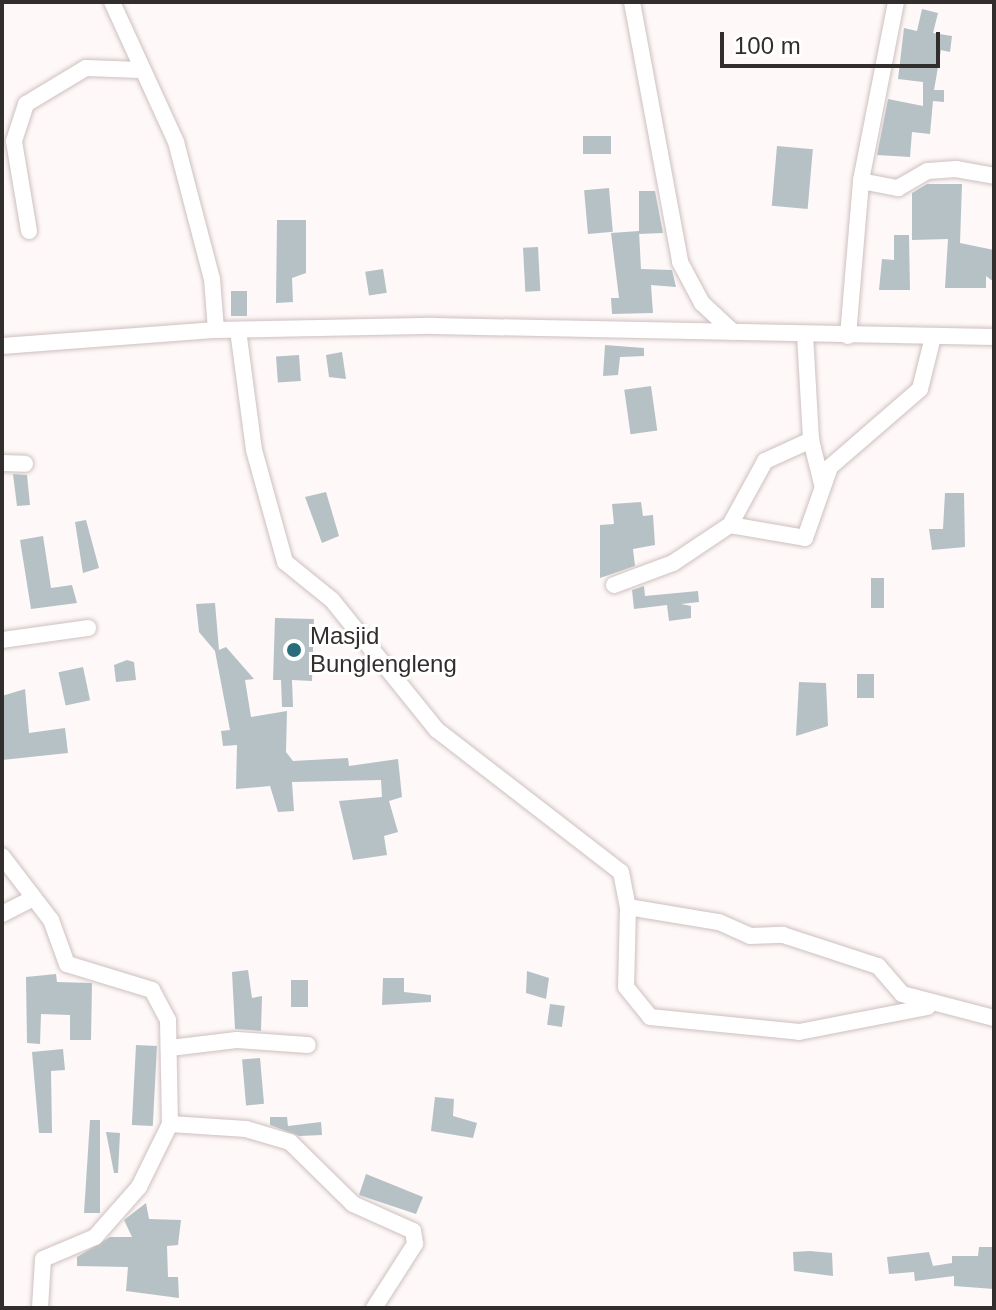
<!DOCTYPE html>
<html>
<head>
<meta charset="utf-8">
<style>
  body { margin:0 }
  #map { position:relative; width:996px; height:1310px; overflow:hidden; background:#fef8f8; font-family:Arial,sans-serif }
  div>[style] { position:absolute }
  .building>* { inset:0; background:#b5c1c5; transform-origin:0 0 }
  .roads { filter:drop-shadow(0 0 2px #cdc0bf) drop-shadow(0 0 2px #cdc0bf) }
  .minor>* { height:16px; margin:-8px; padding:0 8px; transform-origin:8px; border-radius:8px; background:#fff }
  .dots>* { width:22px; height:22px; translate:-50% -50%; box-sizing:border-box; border:4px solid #fff; border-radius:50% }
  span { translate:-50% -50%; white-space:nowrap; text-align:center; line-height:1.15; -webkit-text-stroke:6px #fff; paint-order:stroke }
  .poi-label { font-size:24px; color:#332e2e }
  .left { translate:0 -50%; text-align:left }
  .frame { position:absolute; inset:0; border:4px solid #332e2e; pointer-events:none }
  .scale { position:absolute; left:720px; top:32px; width:220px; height:36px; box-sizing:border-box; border:4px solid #332e2e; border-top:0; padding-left:10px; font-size:24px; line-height:28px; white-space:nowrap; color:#332e2e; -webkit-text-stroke:6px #fff; paint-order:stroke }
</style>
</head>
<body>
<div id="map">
  <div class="building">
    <i style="clip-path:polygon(922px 9px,938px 13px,933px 33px,952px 36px,950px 52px,941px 50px,934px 90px,944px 90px,944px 102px,933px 101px,930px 134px,912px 132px,910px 157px,877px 155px,888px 99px,923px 106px,923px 82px,898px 79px,904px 28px,917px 31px)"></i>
    <i style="left:611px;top:136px;width:18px;height:28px;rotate:90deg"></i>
    <i style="left:777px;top:146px;width:36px;height:60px;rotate:5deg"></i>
    <i style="clip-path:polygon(927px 184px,962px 184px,960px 243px,994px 250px,994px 282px,986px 276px,986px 288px,945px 288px,948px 239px,912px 240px,912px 193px)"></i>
    <i style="left:609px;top:188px;width:44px;height:25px;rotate:85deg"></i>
    <i style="clip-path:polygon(639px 191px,655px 191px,663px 233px,639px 234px)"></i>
    <i style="clip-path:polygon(277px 220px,306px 220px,306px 273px,292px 278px,293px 302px,276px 303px)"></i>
    <i style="clip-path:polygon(639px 231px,641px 269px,672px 270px,676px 287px,651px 285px,653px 313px,612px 314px,611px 298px,619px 298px,611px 233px)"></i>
    <i style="clip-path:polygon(894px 235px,909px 235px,910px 290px,879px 290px,882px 259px,894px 260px)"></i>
    <i style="left:538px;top:247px;width:44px;height:15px;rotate:87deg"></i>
    <i style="left:383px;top:269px;width:24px;height:18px;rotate:81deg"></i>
    <i style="left:231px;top:291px;width:16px;height:25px"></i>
    <i style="clip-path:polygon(605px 345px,644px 348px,644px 356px,620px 357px,618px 375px,603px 376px)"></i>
    <i style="clip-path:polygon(342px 352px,346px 379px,329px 377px,326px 355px)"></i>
    <i style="left:299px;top:355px;width:26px;height:23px;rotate:86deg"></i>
    <i style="left:651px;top:386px;width:45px;height:27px;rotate:82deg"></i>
    <i style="clip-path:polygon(13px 474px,27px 475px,30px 505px,17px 506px)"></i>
    <i style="clip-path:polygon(326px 492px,339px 536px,322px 543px,305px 497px)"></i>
    <i style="clip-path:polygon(945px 493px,964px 493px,965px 547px,932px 550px,929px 529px,943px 529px)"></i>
    <i style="clip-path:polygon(641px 502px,643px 516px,653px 515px,655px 545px,633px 549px,635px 566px,600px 578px,600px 525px,614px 524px,612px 504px)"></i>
    <i style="clip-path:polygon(86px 520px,99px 568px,83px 573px,75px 522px)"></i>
    <i style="clip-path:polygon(43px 536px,51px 588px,72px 585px,77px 603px,31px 609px,20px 540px)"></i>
    <i style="left:871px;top:578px;width:13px;height:30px"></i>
    <i style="clip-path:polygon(644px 586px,645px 596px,698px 591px,699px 602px,681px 604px,691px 606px,691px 618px,669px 621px,667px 605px,634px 609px,632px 590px)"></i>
    <i style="clip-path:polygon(215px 603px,219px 650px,226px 647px,254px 679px,245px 680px,251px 717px,287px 711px,286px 752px,293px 761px,348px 758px,349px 766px,398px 759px,402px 797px,389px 801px,398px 832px,384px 836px,387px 855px,353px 860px,339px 801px,382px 797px,381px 780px,292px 782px,294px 811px,278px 812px,270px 786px,236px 789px,237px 745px,223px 746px,221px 731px,230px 730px,215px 651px,199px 632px,196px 604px)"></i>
    <i style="clip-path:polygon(275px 618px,314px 619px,312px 681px,292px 680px,293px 707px,282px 707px,281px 680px,273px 680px)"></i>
    <i style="clip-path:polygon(127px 660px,134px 662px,136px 680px,116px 682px,114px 665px)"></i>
    <i style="left:83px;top:667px;width:34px;height:25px;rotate:78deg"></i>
    <i style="left:857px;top:674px;width:17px;height:24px"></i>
    <i style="clip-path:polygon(799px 682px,826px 683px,828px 726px,796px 736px)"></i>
    <i style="clip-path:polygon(25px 689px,29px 733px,65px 728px,68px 753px,2px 760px,2px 696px)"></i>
    <i style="clip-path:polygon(248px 970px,252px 998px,262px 996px,261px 1031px,235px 1029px,232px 972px)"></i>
    <i style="clip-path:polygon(527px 971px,549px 978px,546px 999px,526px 993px)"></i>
    <i style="clip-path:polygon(56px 974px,57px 982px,92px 983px,91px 1040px,70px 1040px,70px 1015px,41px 1014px,40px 1044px,27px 1043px,26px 977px)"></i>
    <i style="clip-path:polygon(383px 978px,404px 978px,404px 992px,431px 995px,431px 1002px,382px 1005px)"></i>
    <i style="left:291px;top:980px;width:17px;height:27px"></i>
    <i style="left:550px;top:1004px;width:15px;height:21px;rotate:8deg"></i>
    <i style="left:136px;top:1045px;width:21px;height:80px;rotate:3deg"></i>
    <i style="clip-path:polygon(63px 1049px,65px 1070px,51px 1071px,52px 1133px,39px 1133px,32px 1052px)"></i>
    <i style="left:260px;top:1058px;width:46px;height:18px;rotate:85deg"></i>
    <i style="clip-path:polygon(435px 1097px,454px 1099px,453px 1116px,477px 1123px,473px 1138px,431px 1131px)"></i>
    <i style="clip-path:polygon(270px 1117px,287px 1117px,288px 1126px,321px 1122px,322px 1135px,299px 1136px,270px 1125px)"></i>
    <i style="clip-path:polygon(90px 1120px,100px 1120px,100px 1213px,84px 1213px)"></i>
    <i style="clip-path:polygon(106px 1132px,120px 1133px,118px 1173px,114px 1173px)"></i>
    <i style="clip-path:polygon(366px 1174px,423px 1197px,416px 1214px,359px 1195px)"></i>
    <i style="clip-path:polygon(146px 1203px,149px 1219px,181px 1220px,178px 1245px,167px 1246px,168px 1277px,178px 1277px,179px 1298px,126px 1291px,128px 1267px,77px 1266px,77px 1257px,110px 1237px,132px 1237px,124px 1220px)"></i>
    <i style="clip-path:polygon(979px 1247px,994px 1247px,994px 1289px,954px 1286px,954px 1276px,915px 1281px,914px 1272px,889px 1274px,887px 1257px,929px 1252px,933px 1266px,952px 1263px,952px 1256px,978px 1256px)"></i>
    <i style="clip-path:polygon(810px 1251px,832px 1253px,833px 1276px,794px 1271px,793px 1252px)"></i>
  </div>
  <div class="roads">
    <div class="minor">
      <i style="left:112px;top:2px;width:154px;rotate:65.4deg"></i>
      <i style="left:176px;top:142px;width:142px;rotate:75.3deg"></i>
      <i style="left:212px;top:279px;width:51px;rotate:85.5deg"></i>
      <i style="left:632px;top:2px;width:264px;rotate:79.5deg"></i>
      <i style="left:680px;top:262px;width:47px;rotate:61.8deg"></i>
      <i style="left:702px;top:303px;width:42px;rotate:43.1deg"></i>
      <i style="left:896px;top:2px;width:182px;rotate:101.1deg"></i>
      <i style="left:861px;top:181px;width:38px;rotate:11deg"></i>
      <i style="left:898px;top:188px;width:34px;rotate:-30deg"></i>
      <i style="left:928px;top:171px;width:28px;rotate:-4deg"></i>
      <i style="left:956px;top:169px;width:39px;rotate:10deg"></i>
      <i style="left:29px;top:231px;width:91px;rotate:-99.5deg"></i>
      <i style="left:14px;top:141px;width:39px;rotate:-72deg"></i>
      <i style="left:26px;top:104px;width:70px;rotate:-31deg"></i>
      <i style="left:86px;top:68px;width:54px;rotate:2.1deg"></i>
      <i style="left:238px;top:330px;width:121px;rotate:82.4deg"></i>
      <i style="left:254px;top:450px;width:116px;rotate:74.5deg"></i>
      <i style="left:285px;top:562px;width:60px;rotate:39deg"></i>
      <i style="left:332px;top:600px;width:167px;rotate:51.1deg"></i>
      <i style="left:437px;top:730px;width:232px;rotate:37.7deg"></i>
      <i style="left:621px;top:872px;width:36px;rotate:79deg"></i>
      <i style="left:628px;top:907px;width:92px;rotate:9.4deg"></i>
      <i style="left:719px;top:922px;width:34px;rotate:24deg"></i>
      <i style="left:750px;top:936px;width:33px;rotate:-2deg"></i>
      <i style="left:783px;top:935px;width:100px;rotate:18.1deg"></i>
      <i style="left:878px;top:966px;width:37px;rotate:49deg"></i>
      <i style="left:902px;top:994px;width:95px;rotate:14.6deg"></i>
      <i style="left:805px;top:335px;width:105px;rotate:86.7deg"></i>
      <i style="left:811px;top:440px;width:45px;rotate:76deg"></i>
      <i style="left:848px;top:336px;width:156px;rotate:-85.2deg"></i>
      <i style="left:2px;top:346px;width:215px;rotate:-4.3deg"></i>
      <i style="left:216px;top:330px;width:218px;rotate:-1.1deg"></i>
      <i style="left:434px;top:326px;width:560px;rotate:1.13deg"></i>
      <i style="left:2px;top:463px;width:23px;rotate:2deg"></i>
      <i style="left:730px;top:525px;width:73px;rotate:-61.3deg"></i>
      <i style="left:765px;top:461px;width:51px;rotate:-24.5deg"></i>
      <i style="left:614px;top:585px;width:63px;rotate:-20.4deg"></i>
      <i style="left:673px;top:563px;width:69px;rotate:-33.7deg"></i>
      <i style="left:730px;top:525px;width:76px;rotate:9.8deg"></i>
      <i style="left:805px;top:538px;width:75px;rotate:-70.6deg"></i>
      <i style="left:830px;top:467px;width:119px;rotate:-40.9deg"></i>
      <i style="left:920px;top:389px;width:54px;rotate:-76deg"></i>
      <i style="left:2px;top:640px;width:87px;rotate:-7.9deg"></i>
      <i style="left:2px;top:856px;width:81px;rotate:52.6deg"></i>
      <i style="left:51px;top:920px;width:47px;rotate:70deg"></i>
      <i style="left:67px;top:964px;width:89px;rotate:17deg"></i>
      <i style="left:152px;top:990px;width:34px;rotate:62deg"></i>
      <i style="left:168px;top:1020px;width:104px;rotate:88.9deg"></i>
      <i style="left:170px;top:1124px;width:70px;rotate:116.2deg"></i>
      <i style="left:139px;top:1187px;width:67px;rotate:131.3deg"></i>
      <i style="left:95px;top:1237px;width:56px;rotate:157.1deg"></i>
      <i style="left:43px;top:1259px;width:49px;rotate:93.5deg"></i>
      <i style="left:628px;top:907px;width:80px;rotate:91.4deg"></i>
      <i style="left:626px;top:987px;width:38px;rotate:51deg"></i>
      <i style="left:650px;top:1017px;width:150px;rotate:5.7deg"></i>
      <i style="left:799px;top:1032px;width:131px;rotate:-11deg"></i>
      <i style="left:2px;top:914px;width:33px;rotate:-27deg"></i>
      <i style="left:170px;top:1048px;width:67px;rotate:-6.8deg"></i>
      <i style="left:237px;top:1040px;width:71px;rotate:4deg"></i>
      <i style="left:170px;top:1124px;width:76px;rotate:3.8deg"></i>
      <i style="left:246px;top:1129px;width:46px;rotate:16.5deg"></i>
      <i style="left:290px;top:1142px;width:88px;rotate:44.5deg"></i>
      <i style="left:353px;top:1204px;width:66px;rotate:24.2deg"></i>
      <i style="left:413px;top:1231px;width:13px;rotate:81deg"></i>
      <i style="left:415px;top:1244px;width:76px;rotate:122.6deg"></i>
    </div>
  </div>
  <div class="dots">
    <i style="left:294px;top:650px;background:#296d7d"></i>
  </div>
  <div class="poi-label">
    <span class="left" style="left:310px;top:650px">Masjid<br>Bunglengleng</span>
  </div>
  <div class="frame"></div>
  <div class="scale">100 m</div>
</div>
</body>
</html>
